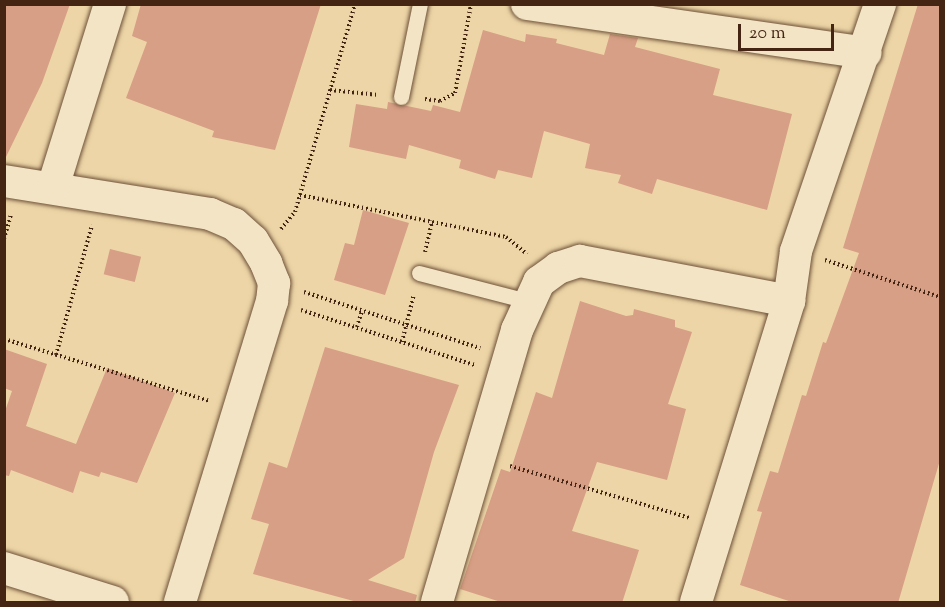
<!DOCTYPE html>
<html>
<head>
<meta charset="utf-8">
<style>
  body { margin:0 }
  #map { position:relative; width:945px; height:607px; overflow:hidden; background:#edd5a7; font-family:"Sorts Mill Goudy",serif }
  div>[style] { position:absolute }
  .building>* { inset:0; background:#d79f85; transform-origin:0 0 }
  .path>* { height:4px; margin-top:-2px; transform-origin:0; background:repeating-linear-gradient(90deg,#442513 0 1.5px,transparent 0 4.5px) }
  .roads { filter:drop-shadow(0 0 2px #6e5138) drop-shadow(0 0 2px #6e5138) }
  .service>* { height:15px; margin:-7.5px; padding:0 7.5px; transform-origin:7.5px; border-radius:7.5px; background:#f3e4c6 }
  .minor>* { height:32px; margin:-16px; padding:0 16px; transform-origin:16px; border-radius:16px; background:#f3e4c6 }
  span { translate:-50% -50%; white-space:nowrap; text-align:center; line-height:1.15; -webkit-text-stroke:6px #f3e4c6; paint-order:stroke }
  .frame { position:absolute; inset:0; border:6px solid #442513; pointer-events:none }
  .scale { position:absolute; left:738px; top:24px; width:96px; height:27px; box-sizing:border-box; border:3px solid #442513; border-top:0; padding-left:8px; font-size:18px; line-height:21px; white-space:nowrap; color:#442513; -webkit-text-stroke:4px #f3e4c6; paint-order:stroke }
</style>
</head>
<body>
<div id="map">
  <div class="building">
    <i style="clip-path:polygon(4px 4px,70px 4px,42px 83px,4px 161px)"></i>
    <i style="clip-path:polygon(141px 4px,321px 4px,275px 150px,212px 137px,214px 131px,126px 98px,147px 42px,132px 36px)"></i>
    <i style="clip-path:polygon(918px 4px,940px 4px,940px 460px,898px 603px,795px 603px,740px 585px,762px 512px,757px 511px,770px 471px,778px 473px,802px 395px,806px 396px,823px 342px,826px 343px,859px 253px,843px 248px)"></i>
    <i style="clip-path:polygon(483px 30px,525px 42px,526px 34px,557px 39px,556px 43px,604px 55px,610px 34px,638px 38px,635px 47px,720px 69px,713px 95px,792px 114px,767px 210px,657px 179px,652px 194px,618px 183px,621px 175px,585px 168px,590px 144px,544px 131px,532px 178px,498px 170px,495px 179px,459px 168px,461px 160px,409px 145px,406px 159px,349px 147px,356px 104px,387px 109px,388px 102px,431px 111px,433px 105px,460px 112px)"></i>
    <i style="clip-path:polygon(363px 210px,409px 223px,385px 295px,334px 280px,345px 243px,354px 245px)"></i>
    <i style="left:110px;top:249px;width:32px;height:26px;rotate:14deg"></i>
    <i style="clip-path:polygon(580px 301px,626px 316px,633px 315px,634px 309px,675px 320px,675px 327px,692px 332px,668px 404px,686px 409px,667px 480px,597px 462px,572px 531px,639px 550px,622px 603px,504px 603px,460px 589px,501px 469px,510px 472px,536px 392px,552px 398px)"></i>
    <i style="clip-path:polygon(325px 347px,459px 385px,434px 452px,404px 558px,368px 580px,417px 595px,415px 603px,361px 603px,253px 574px,269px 524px,251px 519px,269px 462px,287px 468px)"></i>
    <i style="clip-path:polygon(4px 349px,47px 364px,26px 426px,76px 444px,107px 368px,175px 393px,137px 483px,101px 472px,99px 477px,80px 471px,73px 493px,11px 470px,9px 476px,4px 475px,4px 414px,12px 391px,4px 388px)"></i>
  </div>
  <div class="path">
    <i style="left:330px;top:90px;width:49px;rotate:5.8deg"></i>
    <i style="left:425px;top:99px;width:15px;rotate:8deg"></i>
    <i style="left:440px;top:101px;width:17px;rotate:-28deg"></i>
    <i style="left:455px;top:93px;width:90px;rotate:-79.8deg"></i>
    <i style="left:300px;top:195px;width:210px;rotate:11.5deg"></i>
    <i style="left:506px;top:237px;width:27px;rotate:39deg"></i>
    <i style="left:281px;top:229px;width:22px;rotate:-51deg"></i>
    <i style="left:295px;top:212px;width:216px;rotate:-73.9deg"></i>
    <i style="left:4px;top:239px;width:26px;rotate:-74deg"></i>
    <i style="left:425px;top:252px;width:32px;rotate:-77deg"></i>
    <i style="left:825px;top:260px;width:121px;rotate:17.8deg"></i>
    <i style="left:304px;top:292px;width:185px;rotate:17.7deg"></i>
    <i style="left:301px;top:310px;width:182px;rotate:17.6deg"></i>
    <i style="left:357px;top:327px;width:17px;rotate:-73deg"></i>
    <i style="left:4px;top:339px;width:215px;rotate:16.8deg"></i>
    <i style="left:402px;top:342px;width:49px;rotate:-76deg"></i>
    <i style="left:56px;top:355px;width:135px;rotate:-74.5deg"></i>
    <i style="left:510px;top:466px;width:187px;rotate:16.1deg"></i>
  </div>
  <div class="roads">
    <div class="service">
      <i style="left:401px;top:97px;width:95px;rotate:-78.5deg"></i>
      <i style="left:419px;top:273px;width:112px;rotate:14.5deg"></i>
    </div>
    <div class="minor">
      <i style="left:527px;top:4px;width:342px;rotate:8.2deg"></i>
      <i style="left:4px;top:181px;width:209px;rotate:9.1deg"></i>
      <i style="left:210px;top:214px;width:26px;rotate:23deg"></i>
      <i style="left:234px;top:224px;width:25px;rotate:42deg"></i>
      <i style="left:253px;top:241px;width:26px;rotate:59deg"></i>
      <i style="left:266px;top:263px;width:22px;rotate:68deg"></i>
      <i style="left:274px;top:283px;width:18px;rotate:96deg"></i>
      <i style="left:272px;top:301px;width:315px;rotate:107deg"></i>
      <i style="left:53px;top:187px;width:192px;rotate:-72.7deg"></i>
      <i style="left:4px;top:568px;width:114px;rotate:17.3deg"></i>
      <i style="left:437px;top:602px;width:284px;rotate:-73.6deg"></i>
      <i style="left:517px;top:330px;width:53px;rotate:-65.4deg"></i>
      <i style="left:539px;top:282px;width:24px;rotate:-36deg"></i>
      <i style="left:558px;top:268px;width:23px;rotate:-18deg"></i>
      <i style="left:580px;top:261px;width:213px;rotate:10.8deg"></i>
      <i style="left:696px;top:602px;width:315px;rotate:-72.8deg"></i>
      <i style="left:789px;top:301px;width:50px;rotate:-82deg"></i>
      <i style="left:796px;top:251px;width:261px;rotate:-71.2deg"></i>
    </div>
  </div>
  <div class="frame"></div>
  <div class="scale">20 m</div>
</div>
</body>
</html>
